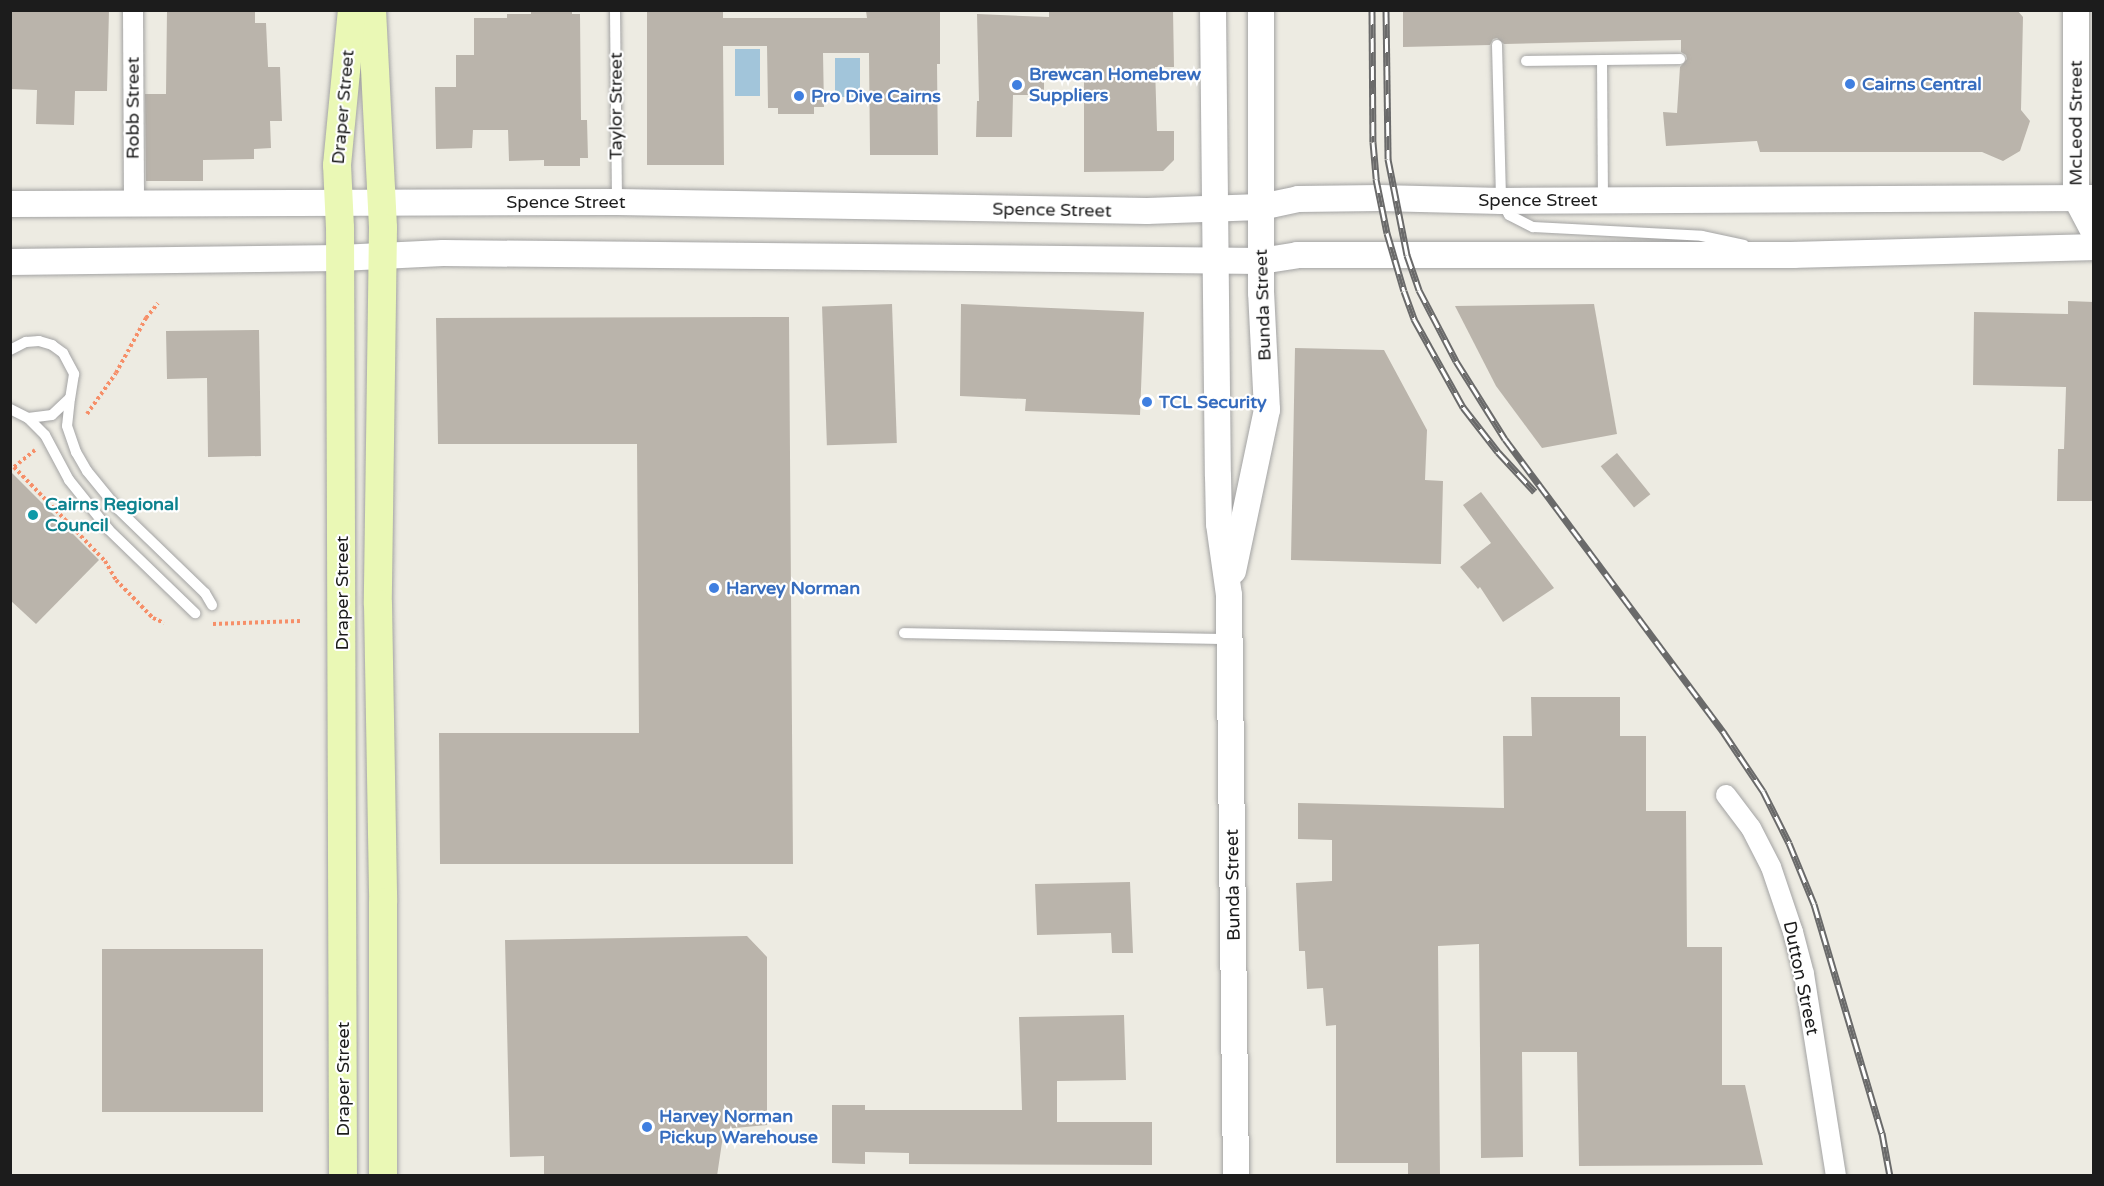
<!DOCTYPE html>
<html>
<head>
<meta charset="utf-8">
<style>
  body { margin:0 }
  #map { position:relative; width:2104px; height:1186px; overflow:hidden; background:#edebe2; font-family:"Varela Round",sans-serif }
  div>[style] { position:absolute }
  .water>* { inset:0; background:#a2c5da; transform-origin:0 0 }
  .building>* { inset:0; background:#bab4ab; transform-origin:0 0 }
  .path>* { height:4px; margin-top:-2px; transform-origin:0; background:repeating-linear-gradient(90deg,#f68f69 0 3px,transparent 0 6px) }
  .roads { filter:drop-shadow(0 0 2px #a3a3a3) drop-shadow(0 0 2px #a3a3a3) }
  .service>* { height:10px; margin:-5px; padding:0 5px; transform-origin:5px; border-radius:5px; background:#fff }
  .minor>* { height:20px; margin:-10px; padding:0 10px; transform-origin:10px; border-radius:10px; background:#fff }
  .tertiary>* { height:26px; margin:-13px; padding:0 13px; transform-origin:13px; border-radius:13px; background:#fff }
  .secondary>* { height:28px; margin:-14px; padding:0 14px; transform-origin:14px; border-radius:14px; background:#eaf8b5 }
  .rail>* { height:7px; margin-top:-3.5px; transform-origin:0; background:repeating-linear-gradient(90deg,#fff 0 14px,#6a6a6a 0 28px); box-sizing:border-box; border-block:2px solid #6a6a6a }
  .dots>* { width:16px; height:16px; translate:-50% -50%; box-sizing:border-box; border:3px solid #fff; border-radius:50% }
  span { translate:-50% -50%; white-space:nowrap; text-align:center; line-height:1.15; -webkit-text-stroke:4.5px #fff; paint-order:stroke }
  .shop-label { font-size:18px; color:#366cbe; font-weight:700 }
  .left { translate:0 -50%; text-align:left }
  .street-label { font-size:18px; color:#1c1c1c }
  .culture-label { font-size:18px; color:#0d838f; font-weight:700 }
  .frame { position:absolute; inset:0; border:12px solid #1c1c1c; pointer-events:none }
</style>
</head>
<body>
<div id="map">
  <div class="water">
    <i style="left:735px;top:49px;width:25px;height:47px"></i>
    <i style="left:835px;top:58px;width:25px;height:39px"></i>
  </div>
  <div class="building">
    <i style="clip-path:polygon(10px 10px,109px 10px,107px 91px,75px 91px,74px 125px,36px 124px,37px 90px,10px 89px)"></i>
    <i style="clip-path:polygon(167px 10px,255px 10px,255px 23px,266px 23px,268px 67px,280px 67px,282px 121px,270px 121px,271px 148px,254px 149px,254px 159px,203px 160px,203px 181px,146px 181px,145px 94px,166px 94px)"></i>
    <i style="clip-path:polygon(531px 10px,572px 10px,572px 14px,580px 14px,581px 120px,587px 120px,588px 158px,580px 158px,580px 166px,544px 166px,544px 160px,509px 161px,508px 130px,473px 130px,472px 148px,436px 149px,435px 87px,456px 87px,456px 55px,474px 55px,474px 18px,507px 18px,507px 14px,531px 14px)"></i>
    <i style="clip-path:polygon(647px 10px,723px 10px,723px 18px,867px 18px,866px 11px,940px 11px,940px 64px,937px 64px,938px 155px,870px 155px,869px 53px,823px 53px,824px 107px,814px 107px,814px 114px,778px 114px,778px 108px,768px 108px,767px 46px,723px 46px,724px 165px,647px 165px)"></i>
    <i style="clip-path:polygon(1173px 10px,1174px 67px,1155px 67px,1157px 131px,1174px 131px,1174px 160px,1163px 171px,1084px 172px,1084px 68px,1044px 69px,1044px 95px,1013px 95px,1012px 137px,976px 137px,977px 101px,979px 101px,977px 14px,1049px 17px,1049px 12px)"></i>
    <i style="clip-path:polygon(1403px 10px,2017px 10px,2023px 17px,2021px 110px,2030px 121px,2020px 151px,2003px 161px,1982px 152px,1760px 152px,1757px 141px,1666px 146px,1663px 112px,1677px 113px,1680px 67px,1687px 59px,1686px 55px,1681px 52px,1681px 40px,1504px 44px,1497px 38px,1493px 39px,1490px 45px,1403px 47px)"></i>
    <i style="clip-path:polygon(2068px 301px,2094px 302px,2094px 501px,2057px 501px,2058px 449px,2064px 449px,2066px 387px,1973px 385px,1974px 312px,2068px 314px)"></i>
    <i style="left:892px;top:304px;width:139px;height:70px;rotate:88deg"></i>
    <i style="clip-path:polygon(961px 304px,1144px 312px,1140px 415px,1025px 411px,1026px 399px,960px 396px)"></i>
    <i style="clip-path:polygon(1594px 304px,1617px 434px,1542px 448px,1496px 386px,1455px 306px)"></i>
    <i style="clip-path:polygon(789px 317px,793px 864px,440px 864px,439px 733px,639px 733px,637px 444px,438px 444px,436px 318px)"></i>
    <i style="clip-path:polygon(259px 330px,261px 456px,208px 457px,207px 378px,167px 379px,166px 331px)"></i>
    <i style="clip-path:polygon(1295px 348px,1384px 350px,1427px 430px,1425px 480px,1443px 481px,1441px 564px,1291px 560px)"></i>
    <i style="left:1617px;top:453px;width:53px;height:21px;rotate:51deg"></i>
    <i style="clip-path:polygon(10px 471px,99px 560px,36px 624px,10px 600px)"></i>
    <i style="clip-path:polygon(1481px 492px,1554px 588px,1503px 622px,1480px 587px,1478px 589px,1460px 567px,1491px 543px,1463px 505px)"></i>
    <i style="clip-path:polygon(1531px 697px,1620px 697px,1620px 736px,1646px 736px,1646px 811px,1686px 811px,1687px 947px,1722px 947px,1722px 1085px,1745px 1085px,1763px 1165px,1579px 1166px,1577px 1052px,1522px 1052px,1523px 1157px,1481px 1158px,1479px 944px,1438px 946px,1440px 1176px,1408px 1176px,1408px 1163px,1336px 1163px,1336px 1025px,1326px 1026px,1323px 988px,1307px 989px,1305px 951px,1299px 951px,1296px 883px,1332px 881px,1332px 840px,1298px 839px,1298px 803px,1504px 808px,1503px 736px,1532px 736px)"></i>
    <i style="clip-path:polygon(1130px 882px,1133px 953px,1112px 953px,1111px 933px,1037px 935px,1035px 884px)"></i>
    <i style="clip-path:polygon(747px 936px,767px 957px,767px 1125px,724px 1129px,717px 1176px,544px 1176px,544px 1156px,510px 1157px,505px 940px)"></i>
    <i style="left:102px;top:949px;width:161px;height:163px"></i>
    <i style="clip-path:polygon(1124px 1015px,1126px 1080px,1057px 1081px,1057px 1122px,1152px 1122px,1152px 1165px,909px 1164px,909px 1153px,865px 1152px,865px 1164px,832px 1163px,832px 1105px,865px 1105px,865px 1110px,1022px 1110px,1019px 1017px)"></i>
  </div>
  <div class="path">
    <i style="left:87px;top:414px;width:50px;rotate:-54.7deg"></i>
    <i style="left:116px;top:373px;width:63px;rotate:-61.4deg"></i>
    <i style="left:146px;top:318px;width:19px;rotate:-51deg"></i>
    <i style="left:35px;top:450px;width:27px;rotate:141deg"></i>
    <i style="left:14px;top:467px;width:131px;rotate:45.9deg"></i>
    <i style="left:105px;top:561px;width:22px;rotate:60deg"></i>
    <i style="left:116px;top:580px;width:53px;rotate:45.8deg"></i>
    <i style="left:153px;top:618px;width:12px;rotate:24deg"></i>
    <i style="left:213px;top:624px;width:87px;rotate:-2deg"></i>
  </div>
  <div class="roads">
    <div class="service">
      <i style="left:615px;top:10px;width:192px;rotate:89.4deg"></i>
      <i style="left:1497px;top:45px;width:156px;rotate:88.5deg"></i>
      <i style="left:1501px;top:201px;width:16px;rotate:60deg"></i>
      <i style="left:1509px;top:215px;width:27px;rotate:27deg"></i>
      <i style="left:1533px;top:227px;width:169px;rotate:3deg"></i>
      <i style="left:1702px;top:236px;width:43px;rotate:12.1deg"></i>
      <i style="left:1602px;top:60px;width:140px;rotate:89.6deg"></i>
      <i style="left:1526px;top:61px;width:154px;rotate:-0.7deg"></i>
      <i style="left:10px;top:350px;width:18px;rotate:-27deg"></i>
      <i style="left:26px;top:342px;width:13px;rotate:-4deg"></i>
      <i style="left:39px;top:341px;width:14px;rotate:17deg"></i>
      <i style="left:52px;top:345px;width:14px;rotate:36deg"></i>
      <i style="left:63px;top:353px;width:24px;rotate:62deg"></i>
      <i style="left:74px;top:374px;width:24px;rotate:99deg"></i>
      <i style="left:70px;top:398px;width:25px;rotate:137deg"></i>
      <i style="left:52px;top:415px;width:24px;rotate:173deg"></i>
      <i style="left:28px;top:418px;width:20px;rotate:-153deg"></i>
      <i style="left:70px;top:398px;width:28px;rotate:96deg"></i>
      <i style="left:67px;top:426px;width:28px;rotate:71deg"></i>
      <i style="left:76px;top:452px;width:22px;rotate:60deg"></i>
      <i style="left:87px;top:471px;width:49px;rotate:50.8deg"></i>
      <i style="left:118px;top:509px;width:121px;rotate:44deg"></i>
      <i style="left:205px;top:593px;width:14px;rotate:60deg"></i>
      <i style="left:28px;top:418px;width:24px;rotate:45deg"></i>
      <i style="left:45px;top:435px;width:51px;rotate:61.9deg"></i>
      <i style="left:69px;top:480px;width:64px;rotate:51.3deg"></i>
      <i style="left:109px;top:530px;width:120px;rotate:44deg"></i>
      <i style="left:904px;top:633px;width:326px;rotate:1.1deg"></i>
    </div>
    <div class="minor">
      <i style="left:133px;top:10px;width:195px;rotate:89.7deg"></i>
      <i style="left:1726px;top:795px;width:41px;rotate:52.9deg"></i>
      <i style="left:1751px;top:828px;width:44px;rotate:62.9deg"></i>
      <i style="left:1771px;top:867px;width:69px;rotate:71.3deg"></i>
      <i style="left:1793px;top:932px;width:43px;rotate:75.3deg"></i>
      <i style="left:1804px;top:974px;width:205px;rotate:81deg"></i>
    </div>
    <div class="tertiary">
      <i style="left:1213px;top:10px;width:466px;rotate:89.4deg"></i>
      <i style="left:1218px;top:476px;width:48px;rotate:88.8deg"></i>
      <i style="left:1219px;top:524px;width:72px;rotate:82deg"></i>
      <i style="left:1229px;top:595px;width:581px;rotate:89.31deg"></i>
      <i style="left:2076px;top:10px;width:188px;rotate:90deg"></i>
      <i style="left:2076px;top:198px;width:38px;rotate:62deg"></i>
      <i style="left:10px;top:204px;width:607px;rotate:-0.19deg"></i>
      <i style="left:617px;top:202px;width:530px;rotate:0.97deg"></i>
      <i style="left:1147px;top:211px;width:114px;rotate:-2deg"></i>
      <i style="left:1261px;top:207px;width:38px;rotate:-12deg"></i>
      <i style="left:1298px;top:199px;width:82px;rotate:-0.7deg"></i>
      <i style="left:1380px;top:198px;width:121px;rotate:1.4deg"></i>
      <i style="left:1501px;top:201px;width:593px;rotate:-0.29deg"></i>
      <i style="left:10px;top:262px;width:330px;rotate:-0.7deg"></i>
      <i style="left:340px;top:258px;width:103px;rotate:-2.8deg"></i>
      <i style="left:443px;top:253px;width:818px;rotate:0.56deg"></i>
      <i style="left:1261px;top:261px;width:36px;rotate:-9deg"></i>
      <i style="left:1297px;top:255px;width:497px"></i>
      <i style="left:1794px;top:255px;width:300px;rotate:-1.5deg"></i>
      <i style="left:1233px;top:571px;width:165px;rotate:-78.1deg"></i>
      <i style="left:1267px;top:410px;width:117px;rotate:-92.9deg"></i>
      <i style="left:1261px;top:293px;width:283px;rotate:-90deg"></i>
    </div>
    <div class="secondary">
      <i style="left:372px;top:10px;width:218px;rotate:87.1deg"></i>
      <i style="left:383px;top:228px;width:376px;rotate:90.8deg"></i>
      <i style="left:378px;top:604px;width:298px;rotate:89deg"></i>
      <i style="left:383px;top:902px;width:274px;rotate:90deg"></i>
      <i style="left:343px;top:1176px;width:948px;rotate:-90.18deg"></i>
      <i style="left:340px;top:228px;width:63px;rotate:-92.7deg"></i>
      <i style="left:337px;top:165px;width:156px;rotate:-84.5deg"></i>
    </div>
  </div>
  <div class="rail">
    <i style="left:1372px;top:10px;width:132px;rotate:89.6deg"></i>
    <i style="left:1373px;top:142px;width:37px;rotate:85deg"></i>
    <i style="left:1376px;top:179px;width:55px;rotate:78.5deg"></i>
    <i style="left:1387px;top:233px;width:60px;rotate:73.7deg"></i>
    <i style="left:1404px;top:291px;width:30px;rotate:70deg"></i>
    <i style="left:1414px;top:319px;width:101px;rotate:60.9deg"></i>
    <i style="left:1463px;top:407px;width:57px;rotate:52.1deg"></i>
    <i style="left:1498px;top:452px;width:54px;rotate:47.2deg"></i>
    <i style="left:1386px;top:10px;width:149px;rotate:89.2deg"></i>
    <i style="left:1388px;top:159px;width:98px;rotate:78.8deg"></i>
    <i style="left:1407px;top:255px;width:37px;rotate:71deg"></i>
    <i style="left:1419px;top:290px;width:80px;rotate:62.5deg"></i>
    <i style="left:1456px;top:361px;width:92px;rotate:57.9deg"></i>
    <i style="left:1505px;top:439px;width:367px;rotate:53.3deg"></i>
    <i style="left:1724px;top:733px;width:70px;rotate:56.1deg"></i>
    <i style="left:1763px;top:791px;width:58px;rotate:63.4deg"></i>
    <i style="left:1789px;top:843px;width:66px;rotate:67.7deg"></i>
    <i style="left:1814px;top:904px;width:239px;rotate:73.5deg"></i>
    <i style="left:1882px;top:1133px;width:44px;rotate:79.5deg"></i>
  </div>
  <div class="dots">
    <i style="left:1850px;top:84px;background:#3f7fe0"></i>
    <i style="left:1017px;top:85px;background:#3f7fe0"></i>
    <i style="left:799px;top:96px;background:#3f7fe0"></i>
    <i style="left:1147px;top:402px;background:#3f7fe0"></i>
    <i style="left:33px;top:515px;background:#0f9aa8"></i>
    <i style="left:714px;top:588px;background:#3f7fe0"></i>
    <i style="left:647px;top:1127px;background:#3f7fe0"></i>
  </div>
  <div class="shop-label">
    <span class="left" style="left:1029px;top:85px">Brewcan Homebrew<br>Suppliers</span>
    <span class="left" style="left:1862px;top:84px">Cairns Central</span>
    <span class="left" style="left:811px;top:96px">Pro Dive Cairns</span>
    <span class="left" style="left:1159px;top:402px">TCL Security</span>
    <span class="left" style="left:726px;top:588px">Harvey Norman</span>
    <span class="left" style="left:659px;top:1127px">Harvey Norman<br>Pickup Warehouse</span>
  </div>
  <div class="street-label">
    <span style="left:616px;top:106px;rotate:-90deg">Taylor Street</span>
    <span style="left:343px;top:107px;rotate:-85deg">Draper Street</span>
    <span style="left:133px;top:108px;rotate:-90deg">Robb Street</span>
    <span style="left:2076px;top:123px;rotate:-90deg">McLeod Street</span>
    <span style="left:1538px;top:200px">Spence Street</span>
    <span style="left:566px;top:202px">Spence Street</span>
    <span style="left:1052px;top:210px;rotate:1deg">Spence Street</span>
    <span style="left:1263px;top:305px;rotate:-92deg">Bunda Street</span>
    <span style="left:342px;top:593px;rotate:-90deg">Draper Street</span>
    <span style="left:1233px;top:885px;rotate:-91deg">Bunda Street</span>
    <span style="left:1801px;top:978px;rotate:78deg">Dutton Street</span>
    <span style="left:343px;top:1079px;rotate:-90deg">Draper Street</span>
  </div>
  <div class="culture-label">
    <span class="left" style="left:45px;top:515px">Cairns Regional<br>Council</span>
  </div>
  <div class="frame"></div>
</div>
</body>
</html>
